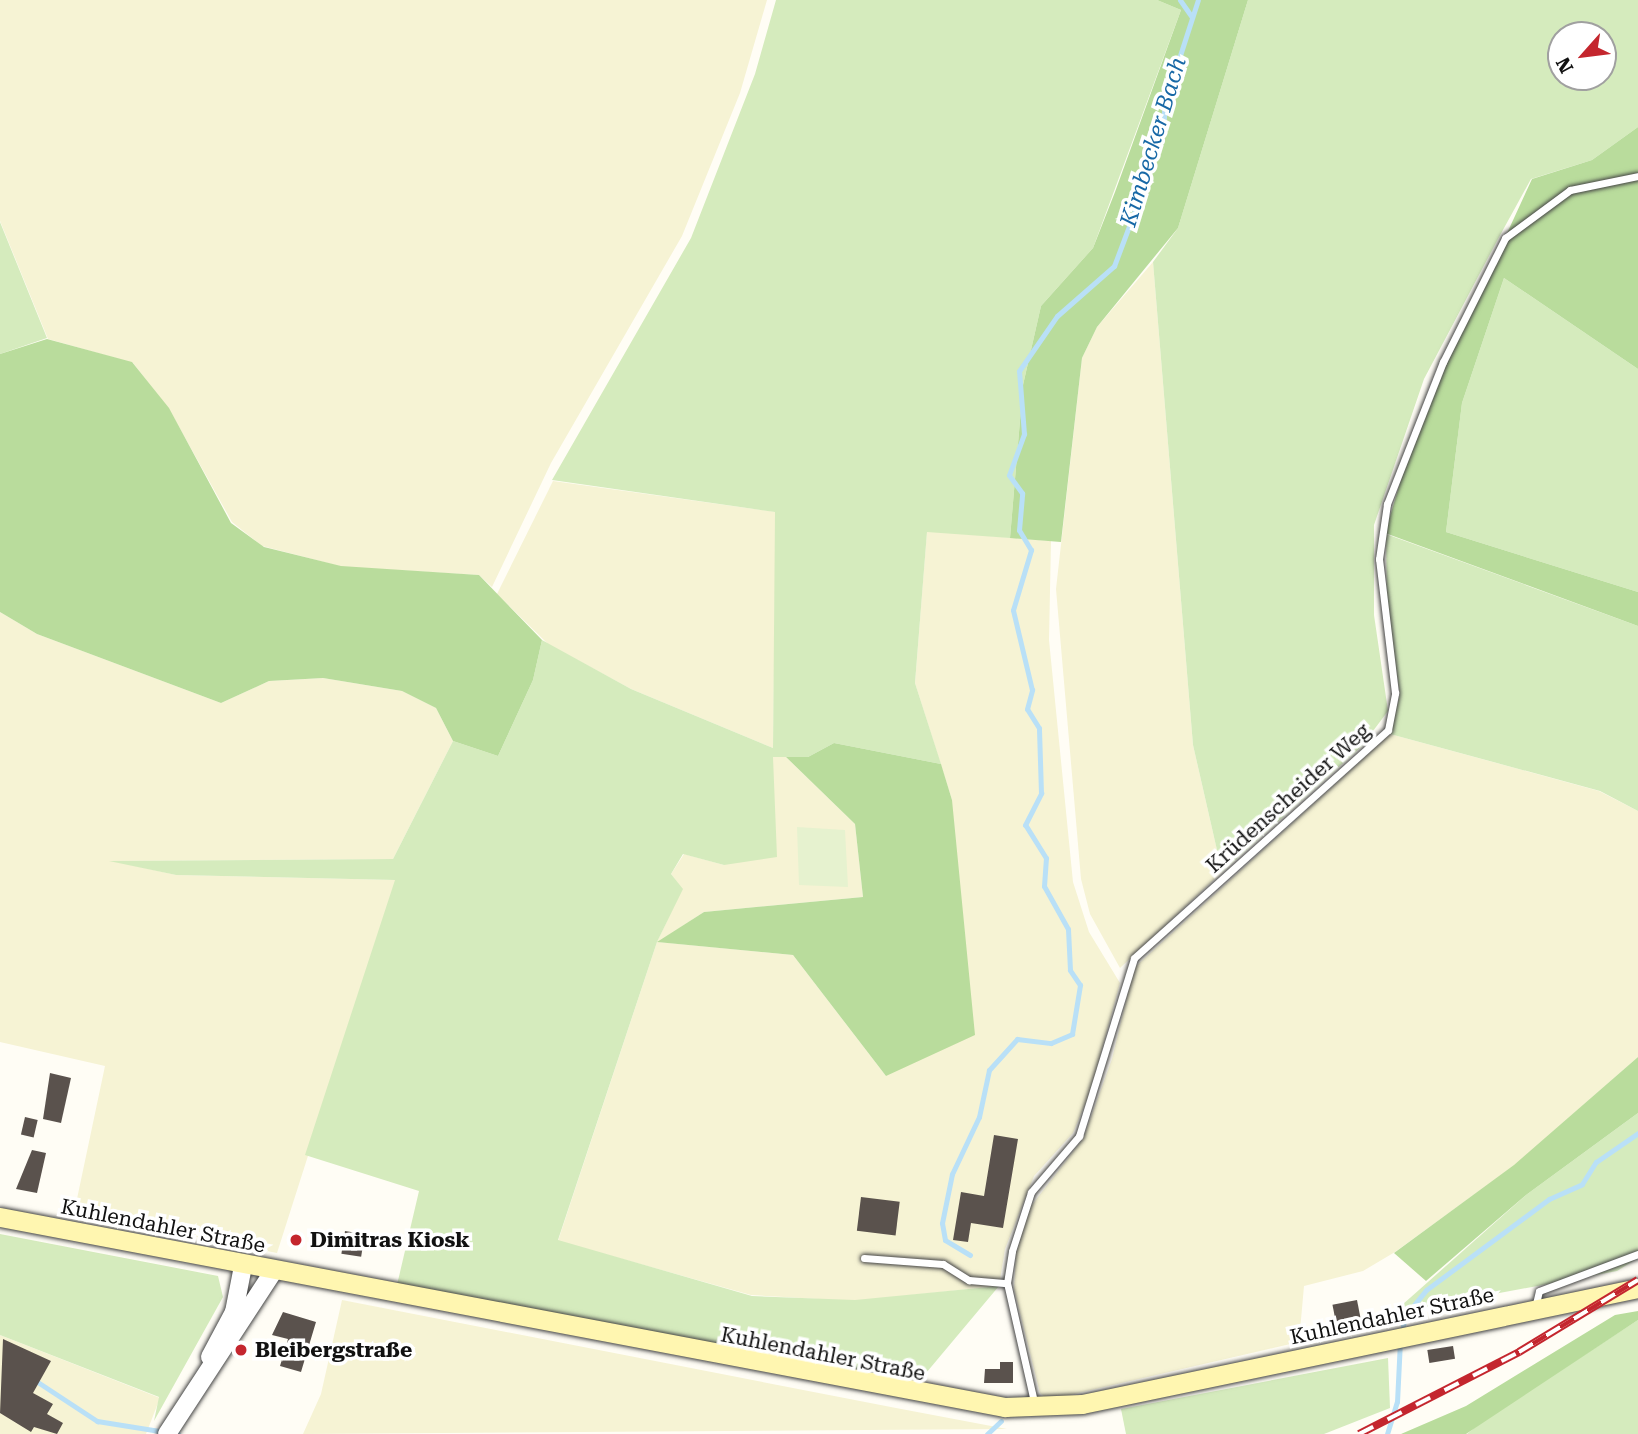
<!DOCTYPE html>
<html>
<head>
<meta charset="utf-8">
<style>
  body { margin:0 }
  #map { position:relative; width:1638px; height:1434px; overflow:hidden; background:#fffdf5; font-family:"Roboto Serif",serif }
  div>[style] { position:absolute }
  .farmland>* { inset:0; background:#f6f3d4 }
  .green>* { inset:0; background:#d5ebbd }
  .forest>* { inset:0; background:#b9dc9c }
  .pitch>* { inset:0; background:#e6f2cf }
  .stream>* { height:5px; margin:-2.5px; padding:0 2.5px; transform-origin:2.5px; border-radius:2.5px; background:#b9e0f7 }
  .building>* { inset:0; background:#5a524d; transform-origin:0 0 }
  .roads { filter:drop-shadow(0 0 2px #444) drop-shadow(0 0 2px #444) }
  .service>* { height:7px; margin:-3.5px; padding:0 3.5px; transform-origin:3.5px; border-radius:3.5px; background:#fff }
  .tertiary>* { height:18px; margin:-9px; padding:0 9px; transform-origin:9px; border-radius:9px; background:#fff }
  .secondary>* { height:19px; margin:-9.5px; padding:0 9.5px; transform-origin:9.5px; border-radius:9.5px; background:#fff6b0 }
  .rail>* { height:8px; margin-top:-4px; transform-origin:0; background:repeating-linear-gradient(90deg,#fff 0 16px,#c4262e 0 32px); box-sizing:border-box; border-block:2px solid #c4262e }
  .dots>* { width:19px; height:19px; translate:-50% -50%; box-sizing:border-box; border:4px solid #fff; border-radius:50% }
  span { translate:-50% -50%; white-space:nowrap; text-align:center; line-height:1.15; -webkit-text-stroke:7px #fff; paint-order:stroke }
  .street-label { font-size:21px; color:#111 }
  .poi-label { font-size:21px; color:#111; font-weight:700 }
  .left { translate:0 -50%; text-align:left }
  .water-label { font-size:23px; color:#1768a6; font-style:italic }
  .north { position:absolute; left:1547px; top:21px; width:70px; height:70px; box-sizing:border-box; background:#fff; border:2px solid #a0a0a0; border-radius:50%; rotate:242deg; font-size:19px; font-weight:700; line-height:28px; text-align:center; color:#111 }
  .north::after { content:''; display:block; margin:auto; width:24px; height:32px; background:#c4262e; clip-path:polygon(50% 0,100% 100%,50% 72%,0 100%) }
</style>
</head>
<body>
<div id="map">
  <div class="farmland">
    <i style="clip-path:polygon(0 0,767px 0,740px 93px,682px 236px,551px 463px,492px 587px,479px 575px,343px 567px,262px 546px,232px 522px,169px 409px,133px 363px,48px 339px,0 221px)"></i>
    <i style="clip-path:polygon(1153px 262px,1193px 745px,1222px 872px,1120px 968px,1090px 914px,1081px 879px,1056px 589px,1082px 358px,1097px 327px)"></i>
    <i style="clip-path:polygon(553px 481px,776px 512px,773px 748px,631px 689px,548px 644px,497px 594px)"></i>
    <i style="clip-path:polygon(927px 531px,1051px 541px,1049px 640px,1073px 882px,1089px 932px,1120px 983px,1091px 1090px,1073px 1133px,1034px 1176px,1005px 1249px,999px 1286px,854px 1301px,751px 1295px,558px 1241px,657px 942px,682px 889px,671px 874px,684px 854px,724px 865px,773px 757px,786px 757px,855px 824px,863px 897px,704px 912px,658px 942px,793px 955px,886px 1076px,952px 800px,915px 683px)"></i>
    <i style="clip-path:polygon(0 612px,37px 634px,221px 703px,269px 681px,323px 678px,402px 691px,436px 708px,453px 741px,393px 859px,113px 861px,176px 875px,396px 880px,277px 1253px,74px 1213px,105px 1066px,0 1042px)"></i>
    <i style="clip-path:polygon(1390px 734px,1599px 791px,1638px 811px,1638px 1057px,1515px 1165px,1395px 1252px,1363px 1271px,1304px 1286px,1299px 1342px,1048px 1400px,1040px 1393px,1014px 1289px,1016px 1253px,1028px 1210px,1083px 1139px,1112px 1059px,1134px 968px)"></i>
    <i style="clip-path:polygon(342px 1300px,896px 1408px,1007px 1429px,303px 1434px,321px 1394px)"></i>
    <i style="clip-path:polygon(0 1335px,160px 1398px,146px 1434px,0 1434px)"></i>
  </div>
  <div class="green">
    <i style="clip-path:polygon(776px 0,1157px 0,1181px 10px,1093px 248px,1041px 306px,1023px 385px,1010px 538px,927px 532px,915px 683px,941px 764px,834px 743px,808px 757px,773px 757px,777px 857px,724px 865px,683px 854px,671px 874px,683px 889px,657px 942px,558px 1240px,752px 1296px,855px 1300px,999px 1286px,916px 1385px,397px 1285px,419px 1191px,305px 1155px,395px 880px,176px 875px,109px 861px,393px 859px,453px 741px,498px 756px,533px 680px,542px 640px,631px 689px,773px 748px,775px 512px,552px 480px,691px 238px,755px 74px)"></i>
    <i style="clip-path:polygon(evenodd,1248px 0,1638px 0,1638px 127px,1592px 160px,1531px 179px,1498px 239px,1424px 379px,1374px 525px,1374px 615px,1388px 711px,1361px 747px,1222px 872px,1193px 745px,1153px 262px,1178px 228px,1248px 0,1561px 35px,1603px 35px,1603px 77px,1561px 77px,1561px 35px)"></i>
    <i style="clip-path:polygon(0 222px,47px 338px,0 354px)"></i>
    <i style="clip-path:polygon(1504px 278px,1638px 369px,1638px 592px,1446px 532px,1462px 403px)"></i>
    <i style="clip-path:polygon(1386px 534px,1638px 626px,1638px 811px,1600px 791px,1390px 734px,1400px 694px,1387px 612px)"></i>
    <i style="clip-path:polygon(1638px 1113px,1638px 1258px,1617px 1271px,1393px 1313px,1526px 1195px)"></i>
    <i style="clip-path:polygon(0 1234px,218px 1276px,223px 1297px,154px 1421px,159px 1397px,0 1335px)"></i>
    <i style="clip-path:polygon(1638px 1320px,1638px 1434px,1467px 1434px,1484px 1420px)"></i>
    <i style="clip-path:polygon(1388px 1358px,1390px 1408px,1324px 1434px,1126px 1434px,1121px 1409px)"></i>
  </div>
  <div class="forest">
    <i style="clip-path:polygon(1157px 0,1248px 0,1178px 228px,1097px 327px,1082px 358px,1061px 542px,1010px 538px,1023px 385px,1041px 306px,1093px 248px,1115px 192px,1181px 10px)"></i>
    <i style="clip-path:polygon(1638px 127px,1638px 369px,1504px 278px,1462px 403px,1446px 532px,1638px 592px,1638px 626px,1385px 533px,1415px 433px,1532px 179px,1592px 160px)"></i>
    <i style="clip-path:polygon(47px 339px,132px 362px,169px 408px,231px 523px,264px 547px,341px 566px,479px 575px,542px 640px,533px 680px,498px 756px,453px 741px,436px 708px,402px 691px,323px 678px,269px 681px,221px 703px,37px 634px,0 612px,0 354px)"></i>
    <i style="clip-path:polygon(834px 743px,941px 764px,952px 800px,975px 1035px,886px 1076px,793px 955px,657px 942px,704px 912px,863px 897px,855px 824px,786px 757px,808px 757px)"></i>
    <i style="clip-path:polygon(1638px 1057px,1638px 1113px,1526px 1195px,1426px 1281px,1394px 1253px,1514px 1165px)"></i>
    <i style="clip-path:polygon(1638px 1311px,1638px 1320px,1466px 1434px,1401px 1434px,1466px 1406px,1615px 1315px)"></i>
  </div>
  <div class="pitch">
    <i style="clip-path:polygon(797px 827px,845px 830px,848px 887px,799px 885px)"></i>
  </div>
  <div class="stream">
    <i style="left:1180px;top:0;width:21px;rotate:55deg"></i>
    <i style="left:970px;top:1255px;width:29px;rotate:-149deg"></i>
    <i style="left:945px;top:1240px;width:17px;rotate:-100deg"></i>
    <i style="left:942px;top:1223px;width:50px;rotate:-78.5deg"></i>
    <i style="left:952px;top:1174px;width:63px;rotate:-64.7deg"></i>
    <i style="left:979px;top:1117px;width:48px;rotate:-78deg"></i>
    <i style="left:989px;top:1070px;width:42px;rotate:-47.9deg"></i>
    <i style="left:1017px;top:1039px;width:34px;rotate:7deg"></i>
    <i style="left:1051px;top:1043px;width:23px;rotate:-23deg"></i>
    <i style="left:1072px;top:1034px;width:50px;rotate:-80.7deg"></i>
    <i style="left:1080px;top:985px;width:18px;rotate:-124deg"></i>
    <i style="left:1070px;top:970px;width:41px;rotate:-92.8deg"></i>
    <i style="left:1068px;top:929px;width:49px;rotate:-119.2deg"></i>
    <i style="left:1044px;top:886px;width:28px;rotate:-86deg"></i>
    <i style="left:1046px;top:858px;width:39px;rotate:-122deg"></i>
    <i style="left:1025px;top:825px;width:36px;rotate:-63deg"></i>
    <i style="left:1041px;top:793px;width:65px;rotate:-91.8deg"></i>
    <i style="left:1039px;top:728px;width:22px;rotate:-122deg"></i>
    <i style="left:1027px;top:709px;width:20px;rotate:-75deg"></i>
    <i style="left:1032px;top:690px;width:82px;rotate:-103.4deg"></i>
    <i style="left:1013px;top:610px;width:63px;rotate:-73.3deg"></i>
    <i style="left:1031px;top:550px;width:23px;rotate:-121deg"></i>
    <i style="left:1019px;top:530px;width:37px;rotate:-85deg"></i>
    <i style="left:1022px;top:493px;width:22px;rotate:-126deg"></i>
    <i style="left:1009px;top:475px;width:44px;rotate:-69.9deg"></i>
    <i style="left:1024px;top:434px;width:63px;rotate:-94.5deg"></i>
    <i style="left:1019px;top:371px;width:67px;rotate:-55.4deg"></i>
    <i style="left:1057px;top:316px;width:76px;rotate:-41.3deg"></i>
    <i style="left:1114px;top:266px;width:108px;rotate:-69.4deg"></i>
    <i style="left:1152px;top:165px;width:29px;rotate:-86deg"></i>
    <i style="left:1154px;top:136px;width:15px;rotate:-48deg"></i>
    <i style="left:1164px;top:125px;width:20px;rotate:-90deg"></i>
    <i style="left:1164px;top:105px;width:110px;rotate:-72.1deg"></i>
    <i style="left:1402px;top:1331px;width:15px;rotate:-79deg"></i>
    <i style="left:1405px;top:1316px;width:33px;rotate:-51deg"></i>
    <i style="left:1426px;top:1290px;width:153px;rotate:-36.5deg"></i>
    <i style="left:1549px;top:1199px;width:36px;rotate:-24deg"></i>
    <i style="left:1582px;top:1184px;width:26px;rotate:-58deg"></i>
    <i style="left:1596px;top:1162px;width:51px;rotate:-34.6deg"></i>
    <i style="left:33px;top:1379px;width:77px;rotate:33.3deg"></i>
    <i style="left:97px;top:1421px;width:82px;rotate:9.1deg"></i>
    <i style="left:987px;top:1434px;width:19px;rotate:-43deg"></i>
    <i style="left:1387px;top:1434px;width:34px;rotate:-73deg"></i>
    <i style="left:1397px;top:1402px;width:61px;rotate:-87.2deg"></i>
  </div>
  <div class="building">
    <i style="clip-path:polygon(50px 1073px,71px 1078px,61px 1123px,43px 1119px)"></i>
    <i style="left:25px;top:1117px;width:13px;height:18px;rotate:13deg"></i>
    <i style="clip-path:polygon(994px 1135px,1018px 1139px,1003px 1228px,971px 1223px,968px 1242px,953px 1240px,961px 1192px,984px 1196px)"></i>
    <i style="clip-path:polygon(32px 1150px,46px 1153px,37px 1193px,16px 1189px)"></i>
    <i style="left:861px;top:1197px;width:39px;height:34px;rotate:7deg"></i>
    <i style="left:345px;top:1231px;width:20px;height:23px;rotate:9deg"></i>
    <i style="left:1357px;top:1300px;width:25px;height:25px;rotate:79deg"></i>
    <i style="clip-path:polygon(283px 1312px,316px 1322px,301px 1372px,280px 1366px,288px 1339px,272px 1335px)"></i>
    <i style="clip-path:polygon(3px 1339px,51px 1361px,33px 1393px,53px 1404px,47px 1414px,63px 1423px,57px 1434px,34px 1427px,31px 1432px,0 1413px)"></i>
    <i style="left:1453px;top:1346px;width:13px;height:26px;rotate:81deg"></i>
    <i style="clip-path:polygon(1000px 1362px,1013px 1362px,1013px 1383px,984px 1383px,985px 1369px,1000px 1369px)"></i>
  </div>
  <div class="roads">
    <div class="service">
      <i style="left:864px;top:1258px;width:79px;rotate:4.3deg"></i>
      <i style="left:943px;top:1264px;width:31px;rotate:32deg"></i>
      <i style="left:969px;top:1280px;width:38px;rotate:5deg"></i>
      <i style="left:1535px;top:1308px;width:17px;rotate:-77deg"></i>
      <i style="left:1539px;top:1291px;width:106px;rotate:-20.5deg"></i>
      <i style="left:1035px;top:1406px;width:126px;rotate:-102.8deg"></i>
      <i style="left:1007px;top:1283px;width:32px;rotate:-81deg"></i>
      <i style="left:1012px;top:1251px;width:62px;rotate:-72.1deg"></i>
      <i style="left:1031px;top:1192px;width:74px;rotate:-49.4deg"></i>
      <i style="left:1079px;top:1136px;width:186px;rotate:-72.8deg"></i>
      <i style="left:1134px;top:958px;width:341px;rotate:-41.9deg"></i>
      <i style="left:1388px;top:730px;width:38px;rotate:-79deg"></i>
      <i style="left:1395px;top:693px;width:135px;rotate:-96.8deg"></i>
      <i style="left:1379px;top:559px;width:56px;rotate:-81.7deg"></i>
      <i style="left:1387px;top:504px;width:153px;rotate:-68.5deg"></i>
      <i style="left:1443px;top:362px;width:139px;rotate:-63.4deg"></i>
      <i style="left:1505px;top:238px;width:81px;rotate:-36.4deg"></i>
      <i style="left:1570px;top:190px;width:69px;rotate:-11.6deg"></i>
    </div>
    <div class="tertiary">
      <i style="left:210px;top:1357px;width:51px;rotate:-61.9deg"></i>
      <i style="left:234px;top:1312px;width:47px;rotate:-78.9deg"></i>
      <i style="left:167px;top:1434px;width:194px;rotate:-56.8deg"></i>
    </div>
    <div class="secondary">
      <i style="left:0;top:1217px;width:1023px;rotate:10.71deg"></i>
      <i style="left:1005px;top:1407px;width:77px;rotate:-2.2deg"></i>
      <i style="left:1082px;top:1404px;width:568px;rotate:-11.78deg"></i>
    </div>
  </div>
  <div class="rail">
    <i style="left:1359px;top:1434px;width:180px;rotate:-27.1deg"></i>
    <i style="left:1519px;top:1352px;width:139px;rotate:-31.2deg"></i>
  </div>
  <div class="dots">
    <i style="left:296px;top:1240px;background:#c4262e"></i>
    <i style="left:241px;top:1350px;background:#c4262e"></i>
  </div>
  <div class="street-label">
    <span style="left:1288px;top:798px;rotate:-42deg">Krüdenscheider Weg</span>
    <span style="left:163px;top:1226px;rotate:11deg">Kuhlendahler Straße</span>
    <span style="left:1392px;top:1316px;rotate:-12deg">Kuhlendahler Straße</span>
    <span style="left:823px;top:1354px;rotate:11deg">Kuhlendahler Straße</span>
  </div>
  <div class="poi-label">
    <span class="left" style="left:310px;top:1240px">Dimitras Kiosk</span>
    <span class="left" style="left:255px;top:1350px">Bleibergstraße</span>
  </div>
  <div class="water-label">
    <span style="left:1154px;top:142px;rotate:-73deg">Kimbecker Bach</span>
  </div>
  <div class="north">N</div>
</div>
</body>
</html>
